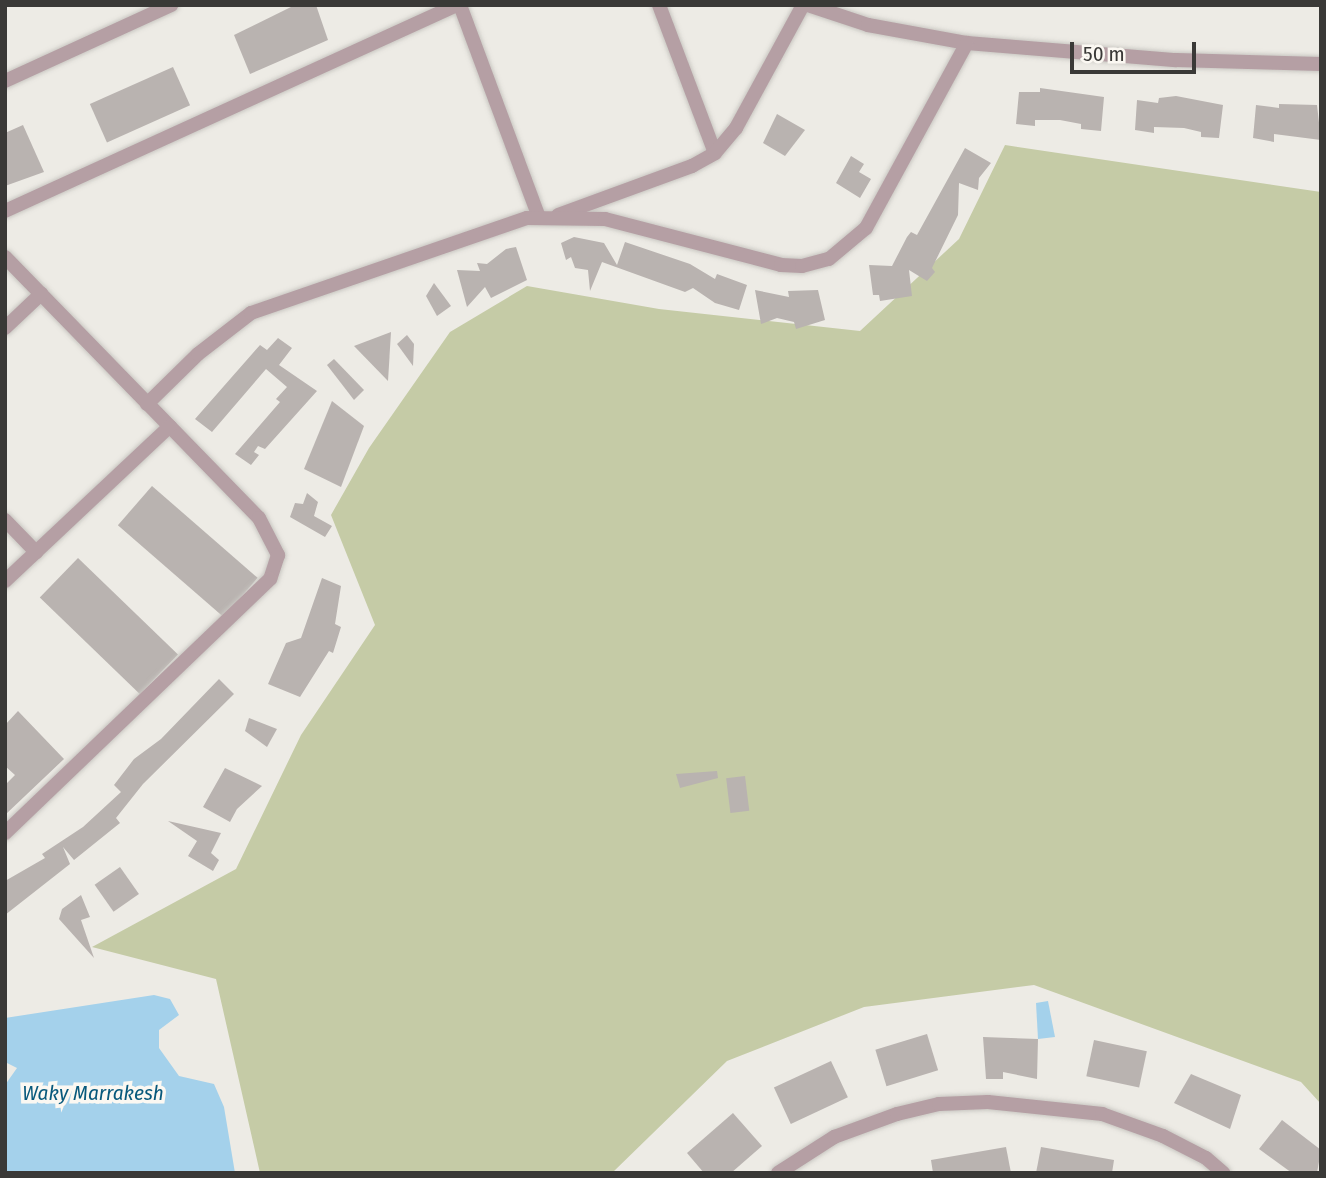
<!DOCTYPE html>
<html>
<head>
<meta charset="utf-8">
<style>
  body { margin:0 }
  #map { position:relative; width:1326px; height:1178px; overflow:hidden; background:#edebe5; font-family:"Fira Sans Condensed",sans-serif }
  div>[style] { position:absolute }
  .green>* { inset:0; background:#c5cba6 }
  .water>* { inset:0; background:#a4d1eb }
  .building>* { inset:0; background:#b9b3b0; transform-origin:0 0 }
  .roads { filter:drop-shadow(0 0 2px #c9c7c2) drop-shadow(0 0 2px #c9c7c2) }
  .street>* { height:14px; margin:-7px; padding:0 7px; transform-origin:7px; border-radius:7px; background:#b59fa4 }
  span { translate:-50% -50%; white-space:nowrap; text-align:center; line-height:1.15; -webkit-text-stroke:7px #fbf8f2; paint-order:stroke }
  .water-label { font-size:21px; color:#08597c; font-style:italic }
  .frame { position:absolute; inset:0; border:7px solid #3a3937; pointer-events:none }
  .scale { position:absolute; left:1070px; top:42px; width:126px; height:32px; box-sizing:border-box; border:4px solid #3a3937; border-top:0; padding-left:9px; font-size:21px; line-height:24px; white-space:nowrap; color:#3a3937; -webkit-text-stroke:5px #fbf8f2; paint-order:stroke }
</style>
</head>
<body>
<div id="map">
  <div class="green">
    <i style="clip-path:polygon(1005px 145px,1321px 192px,1321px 1104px,1301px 1082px,1034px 985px,864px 1007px,727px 1061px,612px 1173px,260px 1173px,216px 979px,92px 947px,236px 869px,301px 735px,375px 625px,331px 515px,369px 448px,450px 332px,527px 286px,659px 309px,860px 331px,959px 239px)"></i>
  </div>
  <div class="water">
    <i style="clip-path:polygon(154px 995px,170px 999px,179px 1015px,159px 1030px,159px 1048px,179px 1076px,214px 1084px,224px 1107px,235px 1173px,5px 1173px,5px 1085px,17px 1068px,5px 1062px,5px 1018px)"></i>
    <i style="clip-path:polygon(1048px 1001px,1055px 1037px,1038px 1039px,1036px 1003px)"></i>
  </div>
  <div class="building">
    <i style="clip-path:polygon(295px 5px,316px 5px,328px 40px,250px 74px,234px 35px)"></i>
    <i style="left:173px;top:67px;width:42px;height:91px;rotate:66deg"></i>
    <i style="clip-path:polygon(1040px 88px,1104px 97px,1101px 131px,1081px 129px,1081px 124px,1060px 120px,1035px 120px,1035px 126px,1016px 124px,1019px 92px,1040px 92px)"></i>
    <i style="clip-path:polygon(1176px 96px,1223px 105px,1219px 138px,1201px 137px,1201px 132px,1184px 128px,1154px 127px,1154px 133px,1135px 130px,1137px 100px,1158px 103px,1159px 98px)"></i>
    <i style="clip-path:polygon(1279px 104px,1317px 105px,1321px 140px,1274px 134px,1274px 142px,1253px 138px,1256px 105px,1279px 108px)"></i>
    <i style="clip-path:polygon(777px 114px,805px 130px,785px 156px,763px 143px)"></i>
    <i style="clip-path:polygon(23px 125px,44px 172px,5px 186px,5px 133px)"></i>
    <i style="clip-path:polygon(965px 148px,991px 163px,979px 178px,978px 190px,959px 183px,958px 215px,932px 268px,935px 272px,927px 281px,909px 270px,912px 296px,880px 301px,879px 295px,873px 295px,869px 265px,892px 266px,907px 237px,911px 232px,917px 235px)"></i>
    <i style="clip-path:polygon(851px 156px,864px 164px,859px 172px,871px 179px,860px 198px,836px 183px)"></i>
    <i style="clip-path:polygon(574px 237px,604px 243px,617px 265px,625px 242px,690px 264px,715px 279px,717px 274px,747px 285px,739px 310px,715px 303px,693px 288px,685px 292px,602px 262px,590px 291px,588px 270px,575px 268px,571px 257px,566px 260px,561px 243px)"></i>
    <i style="clip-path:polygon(516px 247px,527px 280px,491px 298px,485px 287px,467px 307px,457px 270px,480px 271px,477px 263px,487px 264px,506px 249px)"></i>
    <i style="clip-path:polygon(434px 283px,451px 306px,437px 316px,426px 296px)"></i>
    <i style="clip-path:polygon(755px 290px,789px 297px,788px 291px,818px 290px,825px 320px,796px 329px,794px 322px,777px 318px,761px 324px)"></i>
    <i style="clip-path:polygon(391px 332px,388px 381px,354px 346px)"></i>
    <i style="clip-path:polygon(407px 335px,414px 344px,413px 366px,397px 344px)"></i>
    <i style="clip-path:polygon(278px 338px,292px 348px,279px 365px,317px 391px,265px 449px,258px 446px,254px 452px,259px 455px,251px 465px,235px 454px,280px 402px,276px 399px,287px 387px,266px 369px,212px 432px,195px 419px,260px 345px,267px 350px)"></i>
    <i style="clip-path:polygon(334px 359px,364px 390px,354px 400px,327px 365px)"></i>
    <i style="clip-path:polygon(332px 401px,364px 426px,341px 487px,304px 469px)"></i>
    <i style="left:152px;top:486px;width:140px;height:52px;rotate:41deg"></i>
    <i style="clip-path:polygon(307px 493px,318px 502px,314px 516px,332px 526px,325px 537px,290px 517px,295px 503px,303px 504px)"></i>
    <i style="left:78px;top:558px;width:139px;height:55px;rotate:44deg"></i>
    <i style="clip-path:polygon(322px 578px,341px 586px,335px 624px,341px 627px,333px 653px,329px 651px,300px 697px,268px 684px,286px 643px,301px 638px)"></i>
    <i style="clip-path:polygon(219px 679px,234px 694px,143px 784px,116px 818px,120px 823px,74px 860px,63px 847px,70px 864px,5px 915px,5px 881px,45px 858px,42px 854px,83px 827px,121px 792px,114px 785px,134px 759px,161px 739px)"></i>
    <i style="clip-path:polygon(18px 711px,64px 759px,5px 815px,5px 785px,15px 775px,5px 766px,5px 725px)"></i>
    <i style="clip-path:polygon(249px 718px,277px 729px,267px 747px,245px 731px)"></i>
    <i style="clip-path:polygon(225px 768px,262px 786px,237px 809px,230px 822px,203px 807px)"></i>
    <i style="clip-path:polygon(717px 771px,718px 778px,680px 788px,676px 774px)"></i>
    <i style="left:745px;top:776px;width:35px;height:19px;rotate:83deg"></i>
    <i style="clip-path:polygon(168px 821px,221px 833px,211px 853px,219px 860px,213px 871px,188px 856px,197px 841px)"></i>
    <i style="left:120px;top:867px;width:33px;height:31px;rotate:55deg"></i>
    <i style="clip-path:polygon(81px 895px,90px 917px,81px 920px,94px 958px,59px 919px,62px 909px)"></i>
    <i style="left:927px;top:1034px;width:38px;height:54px;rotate:73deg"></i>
    <i style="clip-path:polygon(983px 1037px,1038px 1039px,1037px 1079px,1003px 1072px,1003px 1079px,986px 1079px)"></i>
    <i style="left:1094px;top:1040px;width:54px;height:37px;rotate:12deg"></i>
    <i style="left:831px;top:1061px;width:40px;height:63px;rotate:65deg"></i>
    <i style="clip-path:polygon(1191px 1074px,1241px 1095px,1230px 1129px,1174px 1103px)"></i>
    <i style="clip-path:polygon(733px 1113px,762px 1146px,731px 1173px,704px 1173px,687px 1153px)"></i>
    <i style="clip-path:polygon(1282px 1120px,1321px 1150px,1317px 1173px,1292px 1173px,1259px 1149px)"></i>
    <i style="clip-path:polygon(1006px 1147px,1011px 1173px,933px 1173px,931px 1160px)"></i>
    <i style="clip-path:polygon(1041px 1147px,1114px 1160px,1112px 1173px,1036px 1173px)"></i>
  </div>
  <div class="roads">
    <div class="street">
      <i style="left:460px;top:5px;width:226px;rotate:69.6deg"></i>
      <i style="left:659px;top:5px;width:158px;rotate:69.3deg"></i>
      <i style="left:808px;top:5px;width:63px;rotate:18.4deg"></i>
      <i style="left:868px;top:25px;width:101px;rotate:10.3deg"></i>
      <i style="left:967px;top:43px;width:210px;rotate:4.7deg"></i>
      <i style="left:1176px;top:60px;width:145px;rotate:1.6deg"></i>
      <i style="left:5px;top:81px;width:183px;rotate:-24.6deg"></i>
      <i style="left:5px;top:211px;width:498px;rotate:-24.5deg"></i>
      <i style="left:558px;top:215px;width:143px;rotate:-20.1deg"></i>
      <i style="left:692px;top:166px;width:26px;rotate:-29deg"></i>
      <i style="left:715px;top:153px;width:33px;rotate:-50deg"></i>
      <i style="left:736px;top:128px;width:140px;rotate:-61.4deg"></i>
      <i style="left:5px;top:257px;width:364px;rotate:45.8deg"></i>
      <i style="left:259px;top:518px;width:42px;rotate:62.8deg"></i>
      <i style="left:278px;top:555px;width:25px;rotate:108deg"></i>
      <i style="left:270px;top:579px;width:367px;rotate:136.2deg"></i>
      <i style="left:5px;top:328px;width:50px;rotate:-43.4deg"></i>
      <i style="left:147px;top:404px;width:71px;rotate:-44.4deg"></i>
      <i style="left:198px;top:354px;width:67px;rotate:-37.7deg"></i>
      <i style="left:251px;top:313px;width:292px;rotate:-19deg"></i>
      <i style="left:527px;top:218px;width:78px;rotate:0.7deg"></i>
      <i style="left:605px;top:219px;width:182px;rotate:14.6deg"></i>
      <i style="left:781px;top:265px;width:21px;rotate:3deg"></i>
      <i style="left:802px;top:266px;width:28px;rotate:-15deg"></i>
      <i style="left:829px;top:259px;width:48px;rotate:-40deg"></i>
      <i style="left:866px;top:228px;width:211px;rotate:-61.4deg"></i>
      <i style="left:5px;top:520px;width:45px;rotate:45.9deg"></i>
      <i style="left:5px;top:581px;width:226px;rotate:-43.2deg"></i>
      <i style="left:778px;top:1173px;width:67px;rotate:-32.7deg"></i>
      <i style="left:834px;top:1137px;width:67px;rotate:-20.1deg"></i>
      <i style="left:897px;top:1114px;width:43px;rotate:-13.4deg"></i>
      <i style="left:939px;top:1104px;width:49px;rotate:-2.3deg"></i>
      <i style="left:988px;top:1102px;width:115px;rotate:6deg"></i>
      <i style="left:1102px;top:1114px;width:65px;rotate:19.8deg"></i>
      <i style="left:1163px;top:1136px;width:48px;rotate:27.1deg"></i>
      <i style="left:1206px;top:1158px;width:23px;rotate:41deg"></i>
    </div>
  </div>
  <div class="water-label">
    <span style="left:93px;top:1093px">Waky Marrakesh</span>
  </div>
  <div class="frame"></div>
  <div class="scale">50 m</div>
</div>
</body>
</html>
